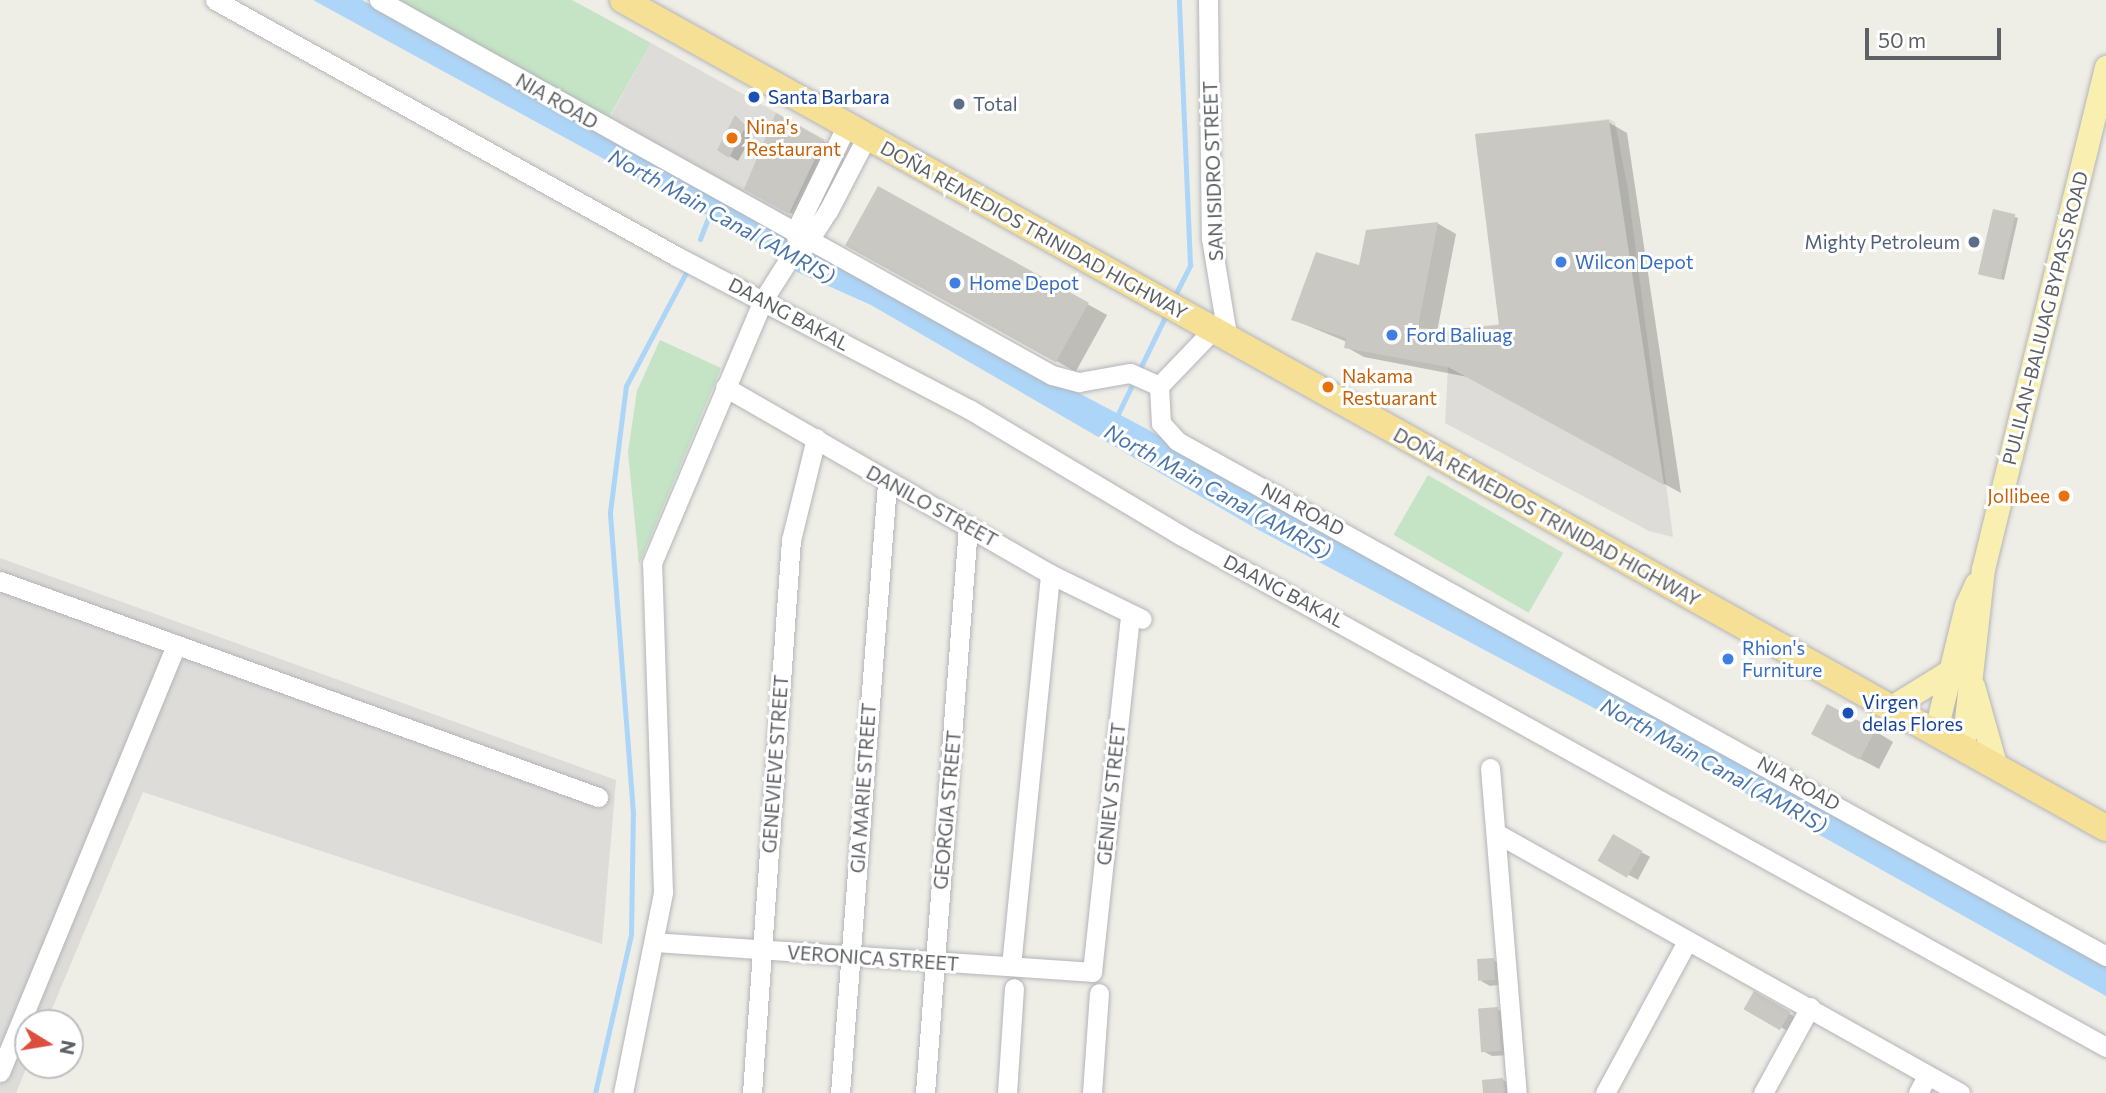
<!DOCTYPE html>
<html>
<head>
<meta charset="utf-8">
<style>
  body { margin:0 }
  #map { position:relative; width:2106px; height:1093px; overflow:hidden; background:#eeede6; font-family:Commissioner,sans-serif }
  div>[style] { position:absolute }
  .industrial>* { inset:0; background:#dddcd8; transform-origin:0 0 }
  .green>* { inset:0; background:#c4e4c5; transform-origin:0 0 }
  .water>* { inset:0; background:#acd5f8 }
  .shadow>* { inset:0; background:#0003; transform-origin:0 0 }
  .stream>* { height:5px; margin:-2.5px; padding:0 2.5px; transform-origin:2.5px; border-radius:2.5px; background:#acd5f8 }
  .building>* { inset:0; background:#cac8c2; transform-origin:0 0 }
  .roads { filter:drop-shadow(0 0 2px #b3b5b9) drop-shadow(0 0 2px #b3b5b9) }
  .minor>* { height:19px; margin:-9.5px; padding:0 9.5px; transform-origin:9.5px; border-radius:9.5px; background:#fff }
  .major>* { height:23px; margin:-11.5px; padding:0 11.5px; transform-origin:11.5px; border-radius:11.5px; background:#f9efb0 }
  .highway>* { height:26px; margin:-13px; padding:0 13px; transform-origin:13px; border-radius:13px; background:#f5e096 }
  .dots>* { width:19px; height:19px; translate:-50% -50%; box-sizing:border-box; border:4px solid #fff; border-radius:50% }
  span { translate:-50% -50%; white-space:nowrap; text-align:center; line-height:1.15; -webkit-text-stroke:6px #fff; paint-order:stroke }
  .transit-label { font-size:19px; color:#164399 }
  .left { translate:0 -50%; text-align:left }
  .street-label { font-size:19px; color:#5d6065 }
  .service-label { font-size:19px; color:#4e5e75 }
  .right { translate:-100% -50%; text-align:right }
  .food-label { font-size:19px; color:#c56008 }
  .shop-label { font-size:19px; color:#366cbe }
  .water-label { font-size:21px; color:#4a75aa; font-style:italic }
  .north { position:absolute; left:14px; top:1009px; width:70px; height:70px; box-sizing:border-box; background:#fff; border:2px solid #bebfc1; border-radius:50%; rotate:101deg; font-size:19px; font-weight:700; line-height:28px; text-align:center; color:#5d6065 }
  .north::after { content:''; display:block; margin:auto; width:24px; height:32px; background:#dc4f3e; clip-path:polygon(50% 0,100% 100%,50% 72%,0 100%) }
  .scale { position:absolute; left:1865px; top:28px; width:136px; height:32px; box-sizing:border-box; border:4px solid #5d6065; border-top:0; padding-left:9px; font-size:21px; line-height:24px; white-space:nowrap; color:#5d6065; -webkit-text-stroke:5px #fff; paint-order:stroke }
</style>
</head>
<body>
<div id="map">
  <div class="industrial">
    <i style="left:651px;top:43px;width:205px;height:87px;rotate:29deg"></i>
    <i style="clip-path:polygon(1609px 119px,1615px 122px,1628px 190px,1673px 537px,1649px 531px,1445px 423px,1450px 330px,1499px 324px,1475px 134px)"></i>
    <i style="clip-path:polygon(0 558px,616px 780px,602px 944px,143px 792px,46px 1023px,28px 1023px,28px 1064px,16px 1093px,0 1093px)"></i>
  </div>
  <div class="green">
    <i style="clip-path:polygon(393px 0,572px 0,651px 43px,608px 119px)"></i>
    <i style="clip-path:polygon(660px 340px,721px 368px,639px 564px,628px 452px,637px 391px)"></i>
    <i style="left:1428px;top:475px;width:156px;height:69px;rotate:30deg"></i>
  </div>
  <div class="water">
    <i style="clip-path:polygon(313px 0,362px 0,834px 264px,1145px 428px,2106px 964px,2106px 996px,1592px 707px,1255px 528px,871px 305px,797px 272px,774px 252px)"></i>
  </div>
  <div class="shadow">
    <i style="clip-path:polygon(777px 116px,837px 149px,803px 220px,747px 188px)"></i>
    <i style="clip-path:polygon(736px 118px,754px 132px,738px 161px,720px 150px)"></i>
    <i style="clip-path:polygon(1608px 122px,1627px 133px,1681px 493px,1468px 377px,1364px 357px,1346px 347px,1347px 342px,1294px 320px,1361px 267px,1437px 223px,1456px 234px,1437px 332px,1501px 326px)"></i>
    <i style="left:878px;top:188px;width:262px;height:65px;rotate:29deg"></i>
    <i style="clip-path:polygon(1994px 211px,2018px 218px,2004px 280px,1984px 275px)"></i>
    <i style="clip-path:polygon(1875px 731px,1893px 742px,1879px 769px,1832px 744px)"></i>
    <i style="left:1613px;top:837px;width:42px;height:26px;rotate:28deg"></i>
    <i style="clip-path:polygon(1493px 960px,1502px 965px,1504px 984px,1490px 986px,1481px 981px)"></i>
    <i style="left:1754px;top:994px;width:50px;height:16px;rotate:29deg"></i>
    <i style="clip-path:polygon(1497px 1009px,1506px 1014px,1509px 1055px,1492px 1056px,1483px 1051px)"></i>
    <i style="clip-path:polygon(1503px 1080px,1512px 1085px,1514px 1093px,1485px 1093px)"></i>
  </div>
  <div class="stream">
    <i style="left:700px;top:239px;width:28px;rotate:-69deg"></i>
    <i style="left:1174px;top:297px;width:36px;rotate:-63deg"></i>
    <i style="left:1190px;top:265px;width:265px;rotate:-92.4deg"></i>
    <i style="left:1115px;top:420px;width:119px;rotate:-64.1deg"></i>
    <i style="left:595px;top:1093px;width:163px;rotate:-77.2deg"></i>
    <i style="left:631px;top:934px;width:121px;rotate:-89.1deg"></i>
    <i style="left:633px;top:813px;width:302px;rotate:-94.4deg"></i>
    <i style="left:610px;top:512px;width:127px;rotate:-82.8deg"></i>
    <i style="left:626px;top:386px;width:135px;rotate:-62.1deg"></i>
  </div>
  <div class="building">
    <i style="clip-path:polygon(776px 113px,824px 140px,789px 214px,744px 189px)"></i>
    <i style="clip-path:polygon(735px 115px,746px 126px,729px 158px,717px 150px)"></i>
    <i style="clip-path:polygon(1609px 120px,1664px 485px,1448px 367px,1344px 348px,1346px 338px,1291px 320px,1316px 252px,1359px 265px,1366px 230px,1438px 222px,1418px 327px,1441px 331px,1499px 325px,1475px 134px)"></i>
    <i style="left:878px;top:186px;width:241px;height:68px;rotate:29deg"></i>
    <i style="left:1993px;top:209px;width:23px;height:67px;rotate:13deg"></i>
    <i style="left:1827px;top:704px;width:55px;height:34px;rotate:28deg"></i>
    <i style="left:1613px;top:834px;width:34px;height:31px;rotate:30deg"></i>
    <i style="left:1494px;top:958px;width:22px;height:17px;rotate:87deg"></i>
    <i style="left:1754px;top:991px;width:42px;height:21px;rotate:30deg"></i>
    <i style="left:1498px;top:1007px;width:44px;height:20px;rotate:86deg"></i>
    <i style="clip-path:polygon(1503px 1078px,1505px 1093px,1483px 1093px,1482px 1080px)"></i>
  </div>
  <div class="roads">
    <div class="minor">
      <i style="left:215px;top:0;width:527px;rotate:29.04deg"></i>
      <i style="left:676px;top:256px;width:331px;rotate:27.6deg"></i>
      <i style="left:969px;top:409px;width:248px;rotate:30.8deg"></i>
      <i style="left:1182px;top:536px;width:1056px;rotate:28.94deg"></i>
      <i style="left:379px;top:0;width:770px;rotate:29.13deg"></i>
      <i style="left:1052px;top:375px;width:28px;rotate:15deg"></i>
      <i style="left:1079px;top:382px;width:52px;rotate:-10deg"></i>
      <i style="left:1130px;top:373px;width:32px;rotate:24deg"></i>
      <i style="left:1208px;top:0;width:238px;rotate:89.3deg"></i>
      <i style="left:1211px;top:238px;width:104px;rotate:80.6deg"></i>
      <i style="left:798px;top:244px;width:12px;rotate:-104deg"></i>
      <i style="left:795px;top:232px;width:119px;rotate:-64.1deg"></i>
      <i style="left:1159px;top:386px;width:37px;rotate:87deg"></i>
      <i style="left:1161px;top:423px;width:24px;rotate:48deg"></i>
      <i style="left:1177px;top:441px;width:1062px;rotate:29deg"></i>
      <i style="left:1159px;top:386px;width:76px;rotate:-46.1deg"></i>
      <i style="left:725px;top:387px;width:375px;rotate:29.9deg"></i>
      <i style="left:1050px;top:574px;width:102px;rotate:26.1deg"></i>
      <i style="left:0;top:581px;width:636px;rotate:19.86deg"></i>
      <i style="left:1490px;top:768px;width:326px;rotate:85.3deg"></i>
      <i style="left:1496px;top:833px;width:532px;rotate:29.26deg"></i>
      <i style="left:654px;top:942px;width:439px;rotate:3.9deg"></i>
      <i style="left:1092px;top:972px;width:358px;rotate:-83.9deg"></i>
      <i style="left:1011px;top:966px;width:394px;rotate:-84.3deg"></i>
      <i style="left:0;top:1072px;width:462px;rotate:-67.6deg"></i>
      <i style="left:623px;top:1093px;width:205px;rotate:-78.7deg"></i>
      <i style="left:663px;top:892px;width:329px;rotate:-91.9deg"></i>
      <i style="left:652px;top:563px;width:285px;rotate:-67.1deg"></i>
      <i style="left:763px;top:300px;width:65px;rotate:-57.5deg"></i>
      <i style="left:798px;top:245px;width:12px;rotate:-24deg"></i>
      <i style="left:809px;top:240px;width:35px;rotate:-57deg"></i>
      <i style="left:828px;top:211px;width:85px;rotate:-62.5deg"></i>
      <i style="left:752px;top:1093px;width:554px;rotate:-85.97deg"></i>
      <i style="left:791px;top:540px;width:105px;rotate:-76.2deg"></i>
      <i style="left:840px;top:1093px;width:612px;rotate:-85.59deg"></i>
      <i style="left:925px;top:1093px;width:569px;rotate:-85.66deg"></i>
      <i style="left:1007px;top:1093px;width:105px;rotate:-86.2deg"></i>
      <i style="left:1092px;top:1093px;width:100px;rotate:-86deg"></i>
      <i style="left:1605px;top:1093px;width:170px;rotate:-61.6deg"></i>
      <i style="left:1763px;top:1093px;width:98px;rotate:-61.3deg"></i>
      <i style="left:1918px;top:1093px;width:19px;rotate:-62deg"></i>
    </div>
    <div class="major">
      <i style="left:1973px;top:686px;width:81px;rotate:74.2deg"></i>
      <i style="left:1893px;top:706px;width:67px;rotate:-31.6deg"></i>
      <i style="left:1936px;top:730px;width:128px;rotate:-76.4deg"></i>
      <i style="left:1966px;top:606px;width:24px;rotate:-66deg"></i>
      <i style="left:1963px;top:746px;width:178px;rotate:-83.6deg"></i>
      <i style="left:1983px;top:569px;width:517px;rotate:-76.23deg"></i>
    </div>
    <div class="highway">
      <i style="left:623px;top:0;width:1698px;rotate:29.18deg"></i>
    </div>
  </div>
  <div class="dots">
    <i style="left:754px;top:97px;background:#1a4fb4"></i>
    <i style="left:959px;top:104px;background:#5c6f8a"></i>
    <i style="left:732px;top:138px;background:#e8710a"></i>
    <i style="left:1974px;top:242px;background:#5c6f8a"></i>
    <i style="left:1561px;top:262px;background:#3f7fe0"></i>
    <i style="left:955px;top:283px;background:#3f7fe0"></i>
    <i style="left:1392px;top:335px;background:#3f7fe0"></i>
    <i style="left:1328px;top:387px;background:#e8710a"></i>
    <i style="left:2064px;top:496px;background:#e8710a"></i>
    <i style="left:1728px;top:659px;background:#3f7fe0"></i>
    <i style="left:1848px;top:713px;background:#1a4fb4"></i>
  </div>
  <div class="transit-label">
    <span class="left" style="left:768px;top:97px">Santa Barbara</span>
    <span class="left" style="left:1862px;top:713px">Virgen<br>delas Flores</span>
  </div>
  <div class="street-label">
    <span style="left:557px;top:101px;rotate:30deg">NIA ROAD</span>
    <span style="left:1213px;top:171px;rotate:-92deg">SAN ISIDRO STREET</span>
    <span style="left:1034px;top:230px;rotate:29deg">DOÑA REMEDIOS TRINIDAD HIGHWAY</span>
    <span style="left:789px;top:314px;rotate:28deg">DAANG BAKAL</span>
    <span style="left:2045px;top:318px;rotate:-76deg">PULILAN-BALIUAG BYPASS ROAD</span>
    <span style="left:932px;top:506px;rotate:29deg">DANILO STREET</span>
    <span style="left:1303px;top:509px;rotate:28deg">NIA ROAD</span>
    <span style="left:1547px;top:517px;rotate:29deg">DOÑA REMEDIOS TRINIDAD HIGHWAY</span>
    <span style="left:1284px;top:591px;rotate:28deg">DAANG BAKAL</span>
    <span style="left:775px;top:764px;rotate:-86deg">GENEVIEVE STREET</span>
    <span style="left:1799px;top:783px;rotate:29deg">NIA ROAD</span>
    <span style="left:863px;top:788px;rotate:-86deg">GIA MARIE STREET</span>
    <span style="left:1111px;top:794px;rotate:-84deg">GENIEV STREET</span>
    <span style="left:947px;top:810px;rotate:-85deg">GEORGIA STREET</span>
    <span style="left:873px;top:958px;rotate:4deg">VERONICA STREET</span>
  </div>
  <div class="service-label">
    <span class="left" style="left:973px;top:104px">Total</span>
    <span class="right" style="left:1960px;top:242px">Mighty Petroleum</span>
  </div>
  <div class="food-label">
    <span class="left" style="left:746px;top:138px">Nina's<br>Restaurant</span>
    <span class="left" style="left:1342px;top:387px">Nakama<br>Restuarant</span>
    <span class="right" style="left:2050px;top:496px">Jollibee</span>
  </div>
  <div class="shop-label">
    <span class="left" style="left:1575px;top:262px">Wilcon Depot</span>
    <span class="left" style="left:969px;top:283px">Home Depot</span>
    <span class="left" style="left:1406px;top:335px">Ford Baliuag</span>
    <span class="left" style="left:1742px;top:659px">Rhion's<br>Furniture</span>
  </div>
  <div class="water-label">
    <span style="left:722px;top:216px;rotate:29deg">North Main Canal (AMRIS)</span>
    <span style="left:1218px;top:491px;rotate:29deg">North Main Canal (AMRIS)</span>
    <span style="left:1714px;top:765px;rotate:29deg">North Main Canal (AMRIS)</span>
  </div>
  <div class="north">N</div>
  <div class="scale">50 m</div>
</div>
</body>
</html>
